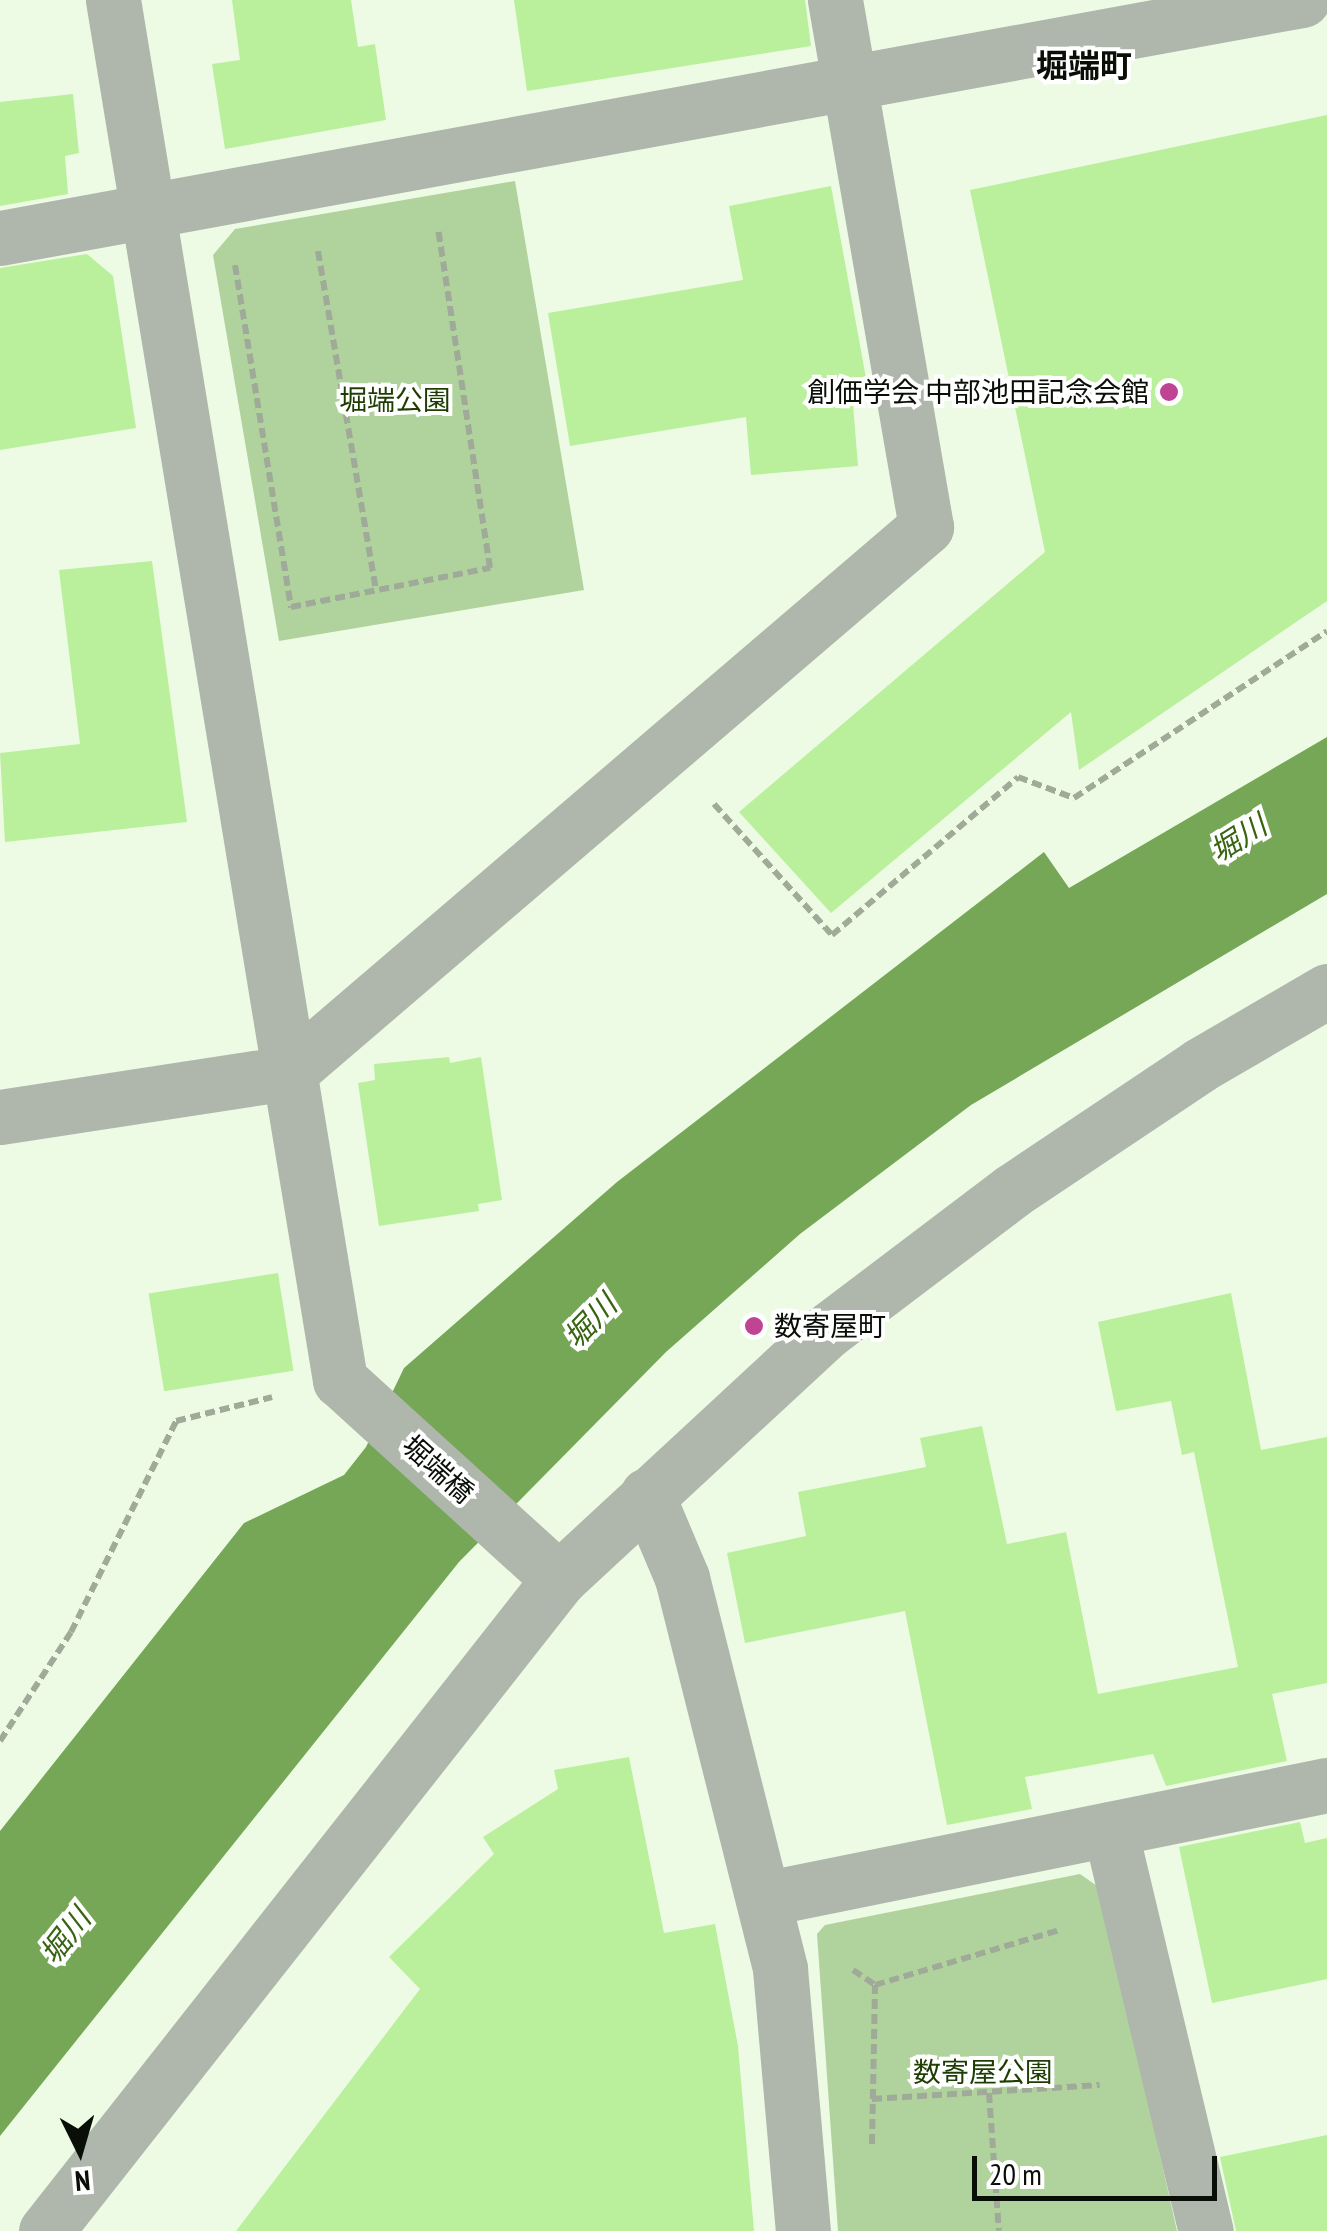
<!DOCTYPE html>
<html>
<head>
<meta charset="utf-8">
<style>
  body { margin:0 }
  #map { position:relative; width:1327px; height:2231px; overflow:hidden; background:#edfbe5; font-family:"PT Sans Narrow","Noto Sans JP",sans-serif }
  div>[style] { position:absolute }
  .green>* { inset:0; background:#b0d39d }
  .water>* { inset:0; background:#76a757 }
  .building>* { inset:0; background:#baef9b; transform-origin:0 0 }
  .path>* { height:6px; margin-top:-3px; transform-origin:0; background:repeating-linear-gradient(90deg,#9faa99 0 10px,transparent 0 15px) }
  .minor>* { height:55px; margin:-27.5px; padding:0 27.5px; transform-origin:27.5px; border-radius:27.5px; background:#afb6ac }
  .dots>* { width:28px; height:28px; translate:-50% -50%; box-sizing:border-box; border:5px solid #fff; border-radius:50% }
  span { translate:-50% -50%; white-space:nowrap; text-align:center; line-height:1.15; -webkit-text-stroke:8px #fff; paint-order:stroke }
  .poi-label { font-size:28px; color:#090e07 }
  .right { translate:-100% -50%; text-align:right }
  .left { translate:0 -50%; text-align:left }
  .park-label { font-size:28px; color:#1e3d02 }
  .street-label { font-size:28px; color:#090e07 }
  .water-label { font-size:30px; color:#376410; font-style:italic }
  .quarter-label { font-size:32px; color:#090e07; font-weight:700 }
  .north { position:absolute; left:30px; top:2101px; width:100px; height:100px; -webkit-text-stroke:8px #fff; paint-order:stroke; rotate:175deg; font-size:28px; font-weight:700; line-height:40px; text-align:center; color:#090e07 }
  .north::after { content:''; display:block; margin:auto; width:35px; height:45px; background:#090e07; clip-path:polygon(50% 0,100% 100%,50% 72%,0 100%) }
  .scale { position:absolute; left:972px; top:2156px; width:245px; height:45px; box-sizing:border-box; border:5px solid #090e07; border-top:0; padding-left:12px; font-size:30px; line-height:35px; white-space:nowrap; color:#090e07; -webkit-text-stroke:8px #fff; paint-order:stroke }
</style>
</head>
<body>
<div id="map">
  <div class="green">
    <i style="clip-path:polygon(515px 181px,584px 590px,279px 641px,213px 255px,235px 229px)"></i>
    <i style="clip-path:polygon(1080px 1874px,1100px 1888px,1177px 2231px,838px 2231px,817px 1934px,825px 1925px)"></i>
  </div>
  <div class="water">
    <i style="clip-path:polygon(1327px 737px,1327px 894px,971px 1105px,800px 1234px,666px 1352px,459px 1562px,0 2136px,0 1831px,244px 1523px,344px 1475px,366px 1447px,404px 1368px,617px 1182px,1044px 852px,1069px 888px)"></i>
  </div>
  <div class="building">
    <i style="clip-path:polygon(232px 0,351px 0,358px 47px,375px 44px,386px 120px,225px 149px,212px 64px,240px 60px)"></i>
    <i style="clip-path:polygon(514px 0,805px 0,811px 46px,527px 91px)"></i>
    <i style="clip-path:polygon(73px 94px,79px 153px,65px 156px,68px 194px,0 206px,0 102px)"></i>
    <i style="clip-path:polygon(1327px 115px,1327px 601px,1079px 770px,1071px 712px,831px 913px,739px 812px,1045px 552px,970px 190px)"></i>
    <i style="clip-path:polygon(831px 186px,868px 389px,852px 392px,858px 466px,751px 475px,746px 417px,570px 446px,548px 313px,743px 280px,729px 206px)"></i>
    <i style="clip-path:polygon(87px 254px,113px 276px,136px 428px,0 450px,0 268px)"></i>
    <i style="clip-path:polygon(152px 561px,187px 822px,5px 842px,0 753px,80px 744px,59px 570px)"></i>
    <i style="clip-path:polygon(449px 1057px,450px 1063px,481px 1057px,502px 1200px,478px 1204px,479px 1211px,379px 1226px,358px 1083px,375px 1080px,374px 1064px)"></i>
    <i style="left:278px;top:1273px;width:99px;height:131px;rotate:81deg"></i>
    <i style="clip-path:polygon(1231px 1293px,1261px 1450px,1327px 1437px,1327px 1683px,1272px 1694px,1287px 1761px,1166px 1786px,1153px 1754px,1025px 1777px,1032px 1809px,947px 1825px,905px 1611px,745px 1643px,727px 1553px,806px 1536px,798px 1492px,926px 1467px,920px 1438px,982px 1426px,1007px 1544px,1066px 1532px,1098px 1694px,1238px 1667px,1194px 1452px,1182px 1455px,1171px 1401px,1116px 1411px,1098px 1322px)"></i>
    <i style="clip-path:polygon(629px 1757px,664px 1933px,715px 1924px,738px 2046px,754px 2231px,236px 2231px,420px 1989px,389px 1957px,494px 1854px,483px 1837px,558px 1789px,554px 1770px)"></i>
    <i style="clip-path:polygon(1300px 1822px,1305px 1843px,1327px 1838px,1327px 1979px,1212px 2003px,1179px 1847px)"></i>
    <i style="clip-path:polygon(1327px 2135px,1327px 2231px,1236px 2231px,1220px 2157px)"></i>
  </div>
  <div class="path">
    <i style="left:318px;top:251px;width:344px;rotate:80.3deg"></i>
    <i style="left:235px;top:265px;width:347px;rotate:80.7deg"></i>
    <i style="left:291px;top:607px;width:203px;rotate:-11.1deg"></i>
    <i style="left:490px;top:568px;width:343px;rotate:-98.7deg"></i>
    <i style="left:714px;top:804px;width:176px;rotate:48deg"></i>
    <i style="left:832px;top:935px;width:244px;rotate:-40.3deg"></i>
    <i style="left:1018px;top:777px;width:60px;rotate:20.6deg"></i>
    <i style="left:1074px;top:798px;width:303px;rotate:-33.4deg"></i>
    <i style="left:0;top:1741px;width:130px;rotate:-56.9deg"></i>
    <i style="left:71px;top:1632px;width:236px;rotate:-63.5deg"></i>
    <i style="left:176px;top:1421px;width:99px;rotate:-14deg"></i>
    <i style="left:853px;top:1970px;width:27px;rotate:34deg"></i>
    <i style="left:875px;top:1985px;width:193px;rotate:-16.6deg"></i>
    <i style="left:989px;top:2093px;width:138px;rotate:85.9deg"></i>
    <i style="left:872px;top:2099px;width:228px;rotate:-3.5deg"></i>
    <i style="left:872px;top:2144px;width:159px;rotate:-88.9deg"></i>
  </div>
  <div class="minor">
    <i style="left:113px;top:0;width:1399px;rotate:80.66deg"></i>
    <i style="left:340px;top:1380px;width:296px;rotate:42.3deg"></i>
    <i style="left:0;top:238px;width:1324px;rotate:-10.36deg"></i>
    <i style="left:0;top:1117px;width:291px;rotate:-8.7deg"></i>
    <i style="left:288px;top:1073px;width:840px;rotate:-40.56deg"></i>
    <i style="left:926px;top:527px;width:535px;rotate:-99.8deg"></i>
    <i style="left:647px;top:1495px;width:90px;rotate:67.1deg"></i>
    <i style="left:682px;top:1578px;width:403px;rotate:75.9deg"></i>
    <i style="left:780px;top:1969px;width:263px;rotate:85deg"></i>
    <i style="left:1110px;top:1829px;width:413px;rotate:76.6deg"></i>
    <i style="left:763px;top:1899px;width:575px;rotate:-11.43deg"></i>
    <i style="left:46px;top:2231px;width:830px;rotate:-51.8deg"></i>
    <i style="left:559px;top:1579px;width:365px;rotate:-42.8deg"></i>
    <i style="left:827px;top:1331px;width:232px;rotate:-37.1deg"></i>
    <i style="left:1012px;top:1191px;width:226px;rotate:-33.8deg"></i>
    <i style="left:1200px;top:1065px;width:147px;rotate:-30.2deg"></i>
  </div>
  <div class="dots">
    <i style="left:1169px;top:392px;background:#c04494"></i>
    <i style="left:754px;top:1326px;background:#c04494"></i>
  </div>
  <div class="poi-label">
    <span class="right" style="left:1149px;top:392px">創価学会 中部池田記念会館</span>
    <span class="left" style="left:774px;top:1326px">数寄屋町</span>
  </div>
  <div class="park-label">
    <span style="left:395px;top:400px">堀端公園</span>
    <span style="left:983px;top:2072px">数寄屋公園</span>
  </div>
  <div class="street-label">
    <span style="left:438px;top:1469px;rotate:42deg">堀端橋</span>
  </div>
  <div class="water-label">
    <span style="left:1238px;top:838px;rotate:-32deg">堀川</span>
    <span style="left:590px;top:1321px;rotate:-46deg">堀川</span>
    <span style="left:65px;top:1936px;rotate:-52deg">堀川</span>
  </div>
  <div class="quarter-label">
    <span style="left:1084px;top:65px">堀端町</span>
  </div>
  <div class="north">N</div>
  <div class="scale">20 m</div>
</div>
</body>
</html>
